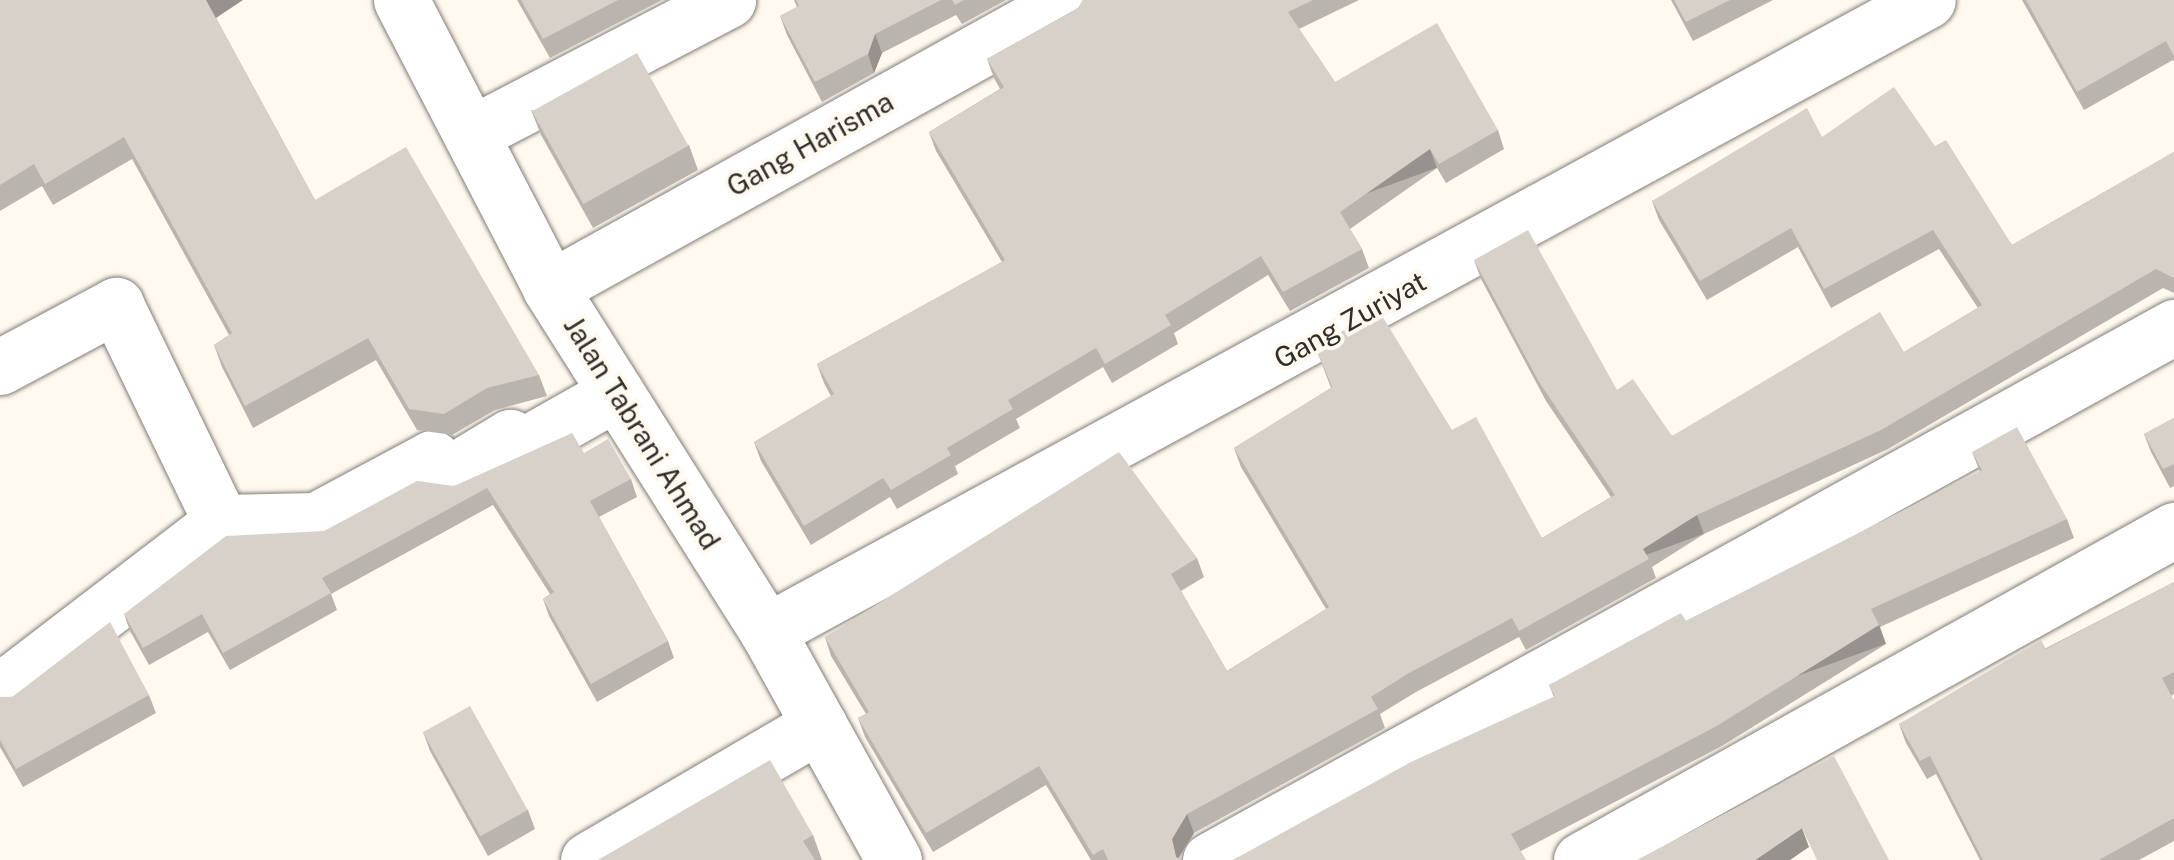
<!DOCTYPE html>
<html>
<head>
<meta charset="utf-8">
<style>
  body { margin:0 }
  #map { position:relative; width:2174px; height:860px; overflow:hidden; background:#fff9f0; font-family:"Public Sans",sans-serif }
  div>[style] { position:absolute }
  .roads { filter:drop-shadow(0 0 2px #837d76) drop-shadow(0 0 2px #837d76) }
  .street>* { height:55px; margin:-27.5px; padding:0 27.5px; transform-origin:27.5px; border-radius:27.5px; background:#fff }
  .wall>* { inset:0; background:#b9b4ad }
  .shaded-wall>* { inset:0; background:#96928d; transform-origin:0 0 }
  .building>* { inset:0; background:#d7d1c9; transform-origin:0 0 }
  span { translate:-50% -50%; white-space:nowrap; text-align:center; line-height:1.15; -webkit-text-stroke:8px #fff9f0; paint-order:stroke }
  .street-label { font-size:28px; color:#302e2b }
</style>
</head>
<body>
<div id="map">
  <div class="roads">
    <div class="street">
      <i style="left:401px;top:0;width:324px;rotate:62.6deg"></i>
      <i style="left:550px;top:288px;width:406px;rotate:57.7deg"></i>
      <i style="left:767px;top:631px;width:262px;rotate:61deg"></i>
      <i style="left:471px;top:134px;width:290px;rotate:-27.5deg"></i>
      <i style="left:550px;top:288px;width:594px;rotate:-28.98deg"></i>
      <i style="left:0;top:367px;width:132px;rotate:-28.1deg"></i>
      <i style="left:116px;top:305px;width:241px;rotate:64.2deg"></i>
      <i style="left:767px;top:631px;width:1321px;rotate:-28.52deg"></i>
      <i style="left:0;top:691px;width:278px;rotate:-37.4deg"></i>
      <i style="left:221px;top:522px;width:95px;rotate:-1.2deg"></i>
      <i style="left:316px;top:520px;width:132px;rotate:-28.1deg"></i>
      <i style="left:432px;top:458px;width:22px;rotate:54deg"></i>
      <i style="left:445px;top:476px;width:76px;rotate:-31deg"></i>
      <i style="left:510px;top:437px;width:14px;rotate:60deg"></i>
      <i style="left:517px;top:449px;width:114px;rotate:-29.5deg"></i>
      <i style="left:588px;top:860px;width:268px;rotate:-30.3deg"></i>
      <i style="left:1210px;top:860px;width:1102px;rotate:-28.94deg"></i>
      <i style="left:1581px;top:860px;width:679px;rotate:-29.1deg"></i>
    </div>
  </div>
  <div class="wall">
    <i style="clip-path:polygon(0 0,216px 18px,315px 200px,539px 375px,547px 396px,495px 410px,452px 435px,417px 430px,376px 360px,253px 428px,222px 367px,214px 345px,229px 335px,132px 159px,53px 205px,42px 186px,0 211px)"></i>
    <i style="clip-path:polygon(517px 0,662px 0,550px 58px)"></i>
    <i style="clip-path:polygon(794px 0,1006px 0,962px 24px,956px 15px,882px 53px,874px 73px,822px 102px,787px 35px,780px 16px,797px 7px)"></i>
    <i style="clip-path:polygon(1083px 0,1359px 0,1299px 29px,1335px 82px,1498px 130px,1504px 149px,1446px 183px,1437px 168px,1350px 229px,1362px 249px,1369px 268px,1290px 311px,1268px 275px,1174px 333px,1178px 344px,1112px 383px,1103px 367px,1016px 419px,1020px 428px,955px 466px,958px 474px,897px 509px,890px 497px,811px 545px,761px 461px,754px 442px,831px 396px,824px 383px,817px 364px,1002px 262px,936px 151px,929px 132px,1000px 89px,994px 78px,987px 59px,1078px 8px)"></i>
    <i style="clip-path:polygon(1671px 0,1773px 0,1693px 41px)"></i>
    <i style="clip-path:polygon(2022px 0,2174px 0,2174px 62px,2173px 60px,2084px 110px)"></i>
    <i style="clip-path:polygon(531px 110px,689px 145px,698px 170px,593px 228px,541px 135px)"></i>
    <i style="clip-path:polygon(1822px 137px,1935px 146px,2012px 245px,2174px 152px,2174px 293px,2163px 288px,1888px 449px,1704px 534px,1652px 567px,1656px 578px,1526px 650px,1519px 637px,1416px 692px,1380px 714px,1385px 728px,1194px 833px,1179px 858px,1181px 860px,1091px 860px,1046px 785px,933px 852px,865px 737px,858px 718px,866px 714px,831px 656px,825px 637px,1197px 558px,1204px 577px,1181px 591px,1227px 671px,1326px 609px,1241px 467px,1234px 448px,1331px 388px,1315px 346px,1452px 430px,1542px 538px,1611px 497px,1546px 401px,1481px 279px,1474px 260px,1617px 390px,1672px 436px,1904px 352px,1978px 308px,1939px 249px,1831px 308px,1798px 247px,1707px 300px,1659px 220px,1652px 201px)"></i>
    <i style="clip-path:polygon(2174px 418px,2174px 486px,2170px 488px,2151px 452px,2144px 434px)"></i>
    <i style="clip-path:polygon(1972px 452px,2067px 519px,2074px 538px,1880px 627px,1886px 644px,1722px 746px,1521px 851px,1233px 860px,1554px 697px,1549px 685px,1686px 621px,1980px 472px)"></i>
    <i style="clip-path:polygon(584px 453px,631px 479px,637px 497px,599px 517px,668px 641px,674px 658px,597px 702px,549px 616px,543px 599px,550px 594px,493px 505px,331px 594px,337px 610px,230px 670px,208px 632px,149px 665px,130px 631px,124px 614px,324px 531px,454px 486px)"></i>
    <i style="clip-path:polygon(2174px 582px,2174px 694px,2171px 696px,2174px 701px,2174px 841px,2139px 860px,1980px 860px,1936px 774px,1927px 779px,1906px 743px,1899px 724px)"></i>
    <i style="clip-path:polygon(149px 695px,156px 713px,23px 787px,0 747px,0 697px)"></i>
    <i style="clip-path:polygon(423px 732px,528px 810px,535px 829px,488px 856px,430px 751px)"></i>
    <i style="clip-path:polygon(813px 835px,822px 860px,598px 860px)"></i>
  </div>
  <div class="shaded-wall">
    <i style="clip-path:polygon(205px 0,243px 0,213px 20px)"></i>
    <i style="clip-path:polygon(875px 34px,882px 53px,874px 73px,868px 54px)"></i>
    <i style="left:1430px;top:149px;width:20px;height:110px;rotate:70deg"></i>
    <i style="left:1697px;top:515px;width:20px;height:64px;rotate:70deg"></i>
    <i style="left:1879px;top:625px;width:20px;height:193px;rotate:70deg"></i>
    <i style="clip-path:polygon(1187px 814px,1194px 833px,1177px 860px,1172px 839px)"></i>
    <i style="clip-path:polygon(1802px 828px,1809px 847px,1790px 860px,1755px 860px)"></i>
  </div>
  <div class="building">
    <i style="clip-path:polygon(0 0,206px 0,315px 200px,406px 147px,539px 375px,487px 388px,444px 414px,409px 409px,368px 338px,245px 406px,214px 345px,232px 333px,124px 137px,45px 184px,34px 164px,0 185px)"></i>
    <i style="clip-path:polygon(521px 0,618px 0,543px 39px)"></i>
    <i style="clip-path:polygon(796px 0,941px 0,875px 34px,868px 54px,815px 82px,780px 16px,799px 6px)"></i>
    <i style="clip-path:polygon(952px 0,964px 0,955px 5px)"></i>
    <i style="clip-path:polygon(1083px 0,1313px 0,1288px 12px,1335px 82px,1437px 23px,1498px 130px,1439px 164px,1430px 149px,1340px 212px,1362px 249px,1283px 292px,1261px 256px,1165px 315px,1171px 325px,1105px 364px,1096px 348px,1008px 400px,1013px 409px,947px 448px,951px 455px,891px 490px,883px 478px,804px 526px,754px 442px,834px 394px,817px 364px,1005px 260px,929px 132px,1004px 87px,987px 59px,1078px 8px)"></i>
    <i style="clip-path:polygon(1674px 0,1730px 0,1686px 22px)"></i>
    <i style="clip-path:polygon(2026px 0,2174px 0,2174px 56px,2166px 41px,2077px 92px)"></i>
    <i style="left:637px;top:53px;width:106px;height:120px;rotate:61deg"></i>
    <i style="clip-path:polygon(1894px 87px,1935px 146px,1946px 140px,2012px 245px,2174px 152px,2174px 278px,2156px 269px,1881px 430px,1697px 515px,1643px 549px,1649px 559px,1519px 631px,1512px 618px,1409px 673px,1371px 697px,1378px 709px,1187px 814px,1172px 839px,1176px 857px,1181px 860px,1108px 860px,1103px 849px,1093px 855px,1039px 766px,926px 833px,858px 718px,869px 712px,825px 637px,1119px 452px,1197px 558px,1171px 574px,1227px 671px,1329px 607px,1234px 448px,1332px 387px,1315px 346px,1379px 311px,1452px 430px,1476px 417px,1542px 538px,1615px 495px,1539px 382px,1474px 260px,1528px 230px,1617px 390px,1633px 379px,1672px 436px,1880px 312px,1904px 352px,1982px 305px,1933px 230px,1824px 289px,1791px 228px,1700px 281px,1652px 201px,1807px 108px,1822px 137px)"></i>
    <i style="clip-path:polygon(2174px 418px,2174px 464px,2163px 469px,2144px 434px)"></i>
    <i style="clip-path:polygon(2017px 427px,2067px 519px,1871px 609px,1879px 625px,1715px 727px,1511px 834px,1526px 860px,1233px 860px,1411px 762px,1555px 696px,1549px 685px,1681px 613px,1686px 621px,1982px 470px,1972px 452px)"></i>
    <i style="clip-path:polygon(572px 433px,584px 453px,608px 439px,631px 479px,590px 501px,668px 641px,591px 684px,543px 599px,554px 592px,487px 488px,322px 578px,331px 593px,223px 653px,202px 614px,143px 648px,124px 614px,226px 536px,324px 531px,417px 481px,454px 486px)"></i>
    <i style="clip-path:polygon(2174px 582px,2174px 672px,2162px 678px,2174px 701px,2174px 818px,2099px 860px,1983px 860px,1930px 756px,1920px 761px,1899px 724px,2041px 640px,2046px 649px)"></i>
    <i style="clip-path:polygon(110px 622px,149px 695px,16px 769px,0 740px,0 697px,12px 697px)"></i>
    <i style="left:470px;top:706px;width:119px;height:54px;rotate:61deg"></i>
    <i style="clip-path:polygon(1834px 756px,1889px 860px,1817px 860px,1802px 828px,1755px 860px,1637px 860px)"></i>
    <i style="clip-path:polygon(770px 760px,813px 835px,803px 841px,815px 860px,598px 860px)"></i>
  </div>
  <div class="street-label">
    <span style="left:810px;top:144px;rotate:-29deg">Gang Harisma</span>
    <span style="left:1350px;top:320px;rotate:-29deg">Gang Zuriyat</span>
    <span style="left:642px;top:433px;rotate:58deg">Jalan Tabrani Ahmad</span>
  </div>
</div>
</body>
</html>
